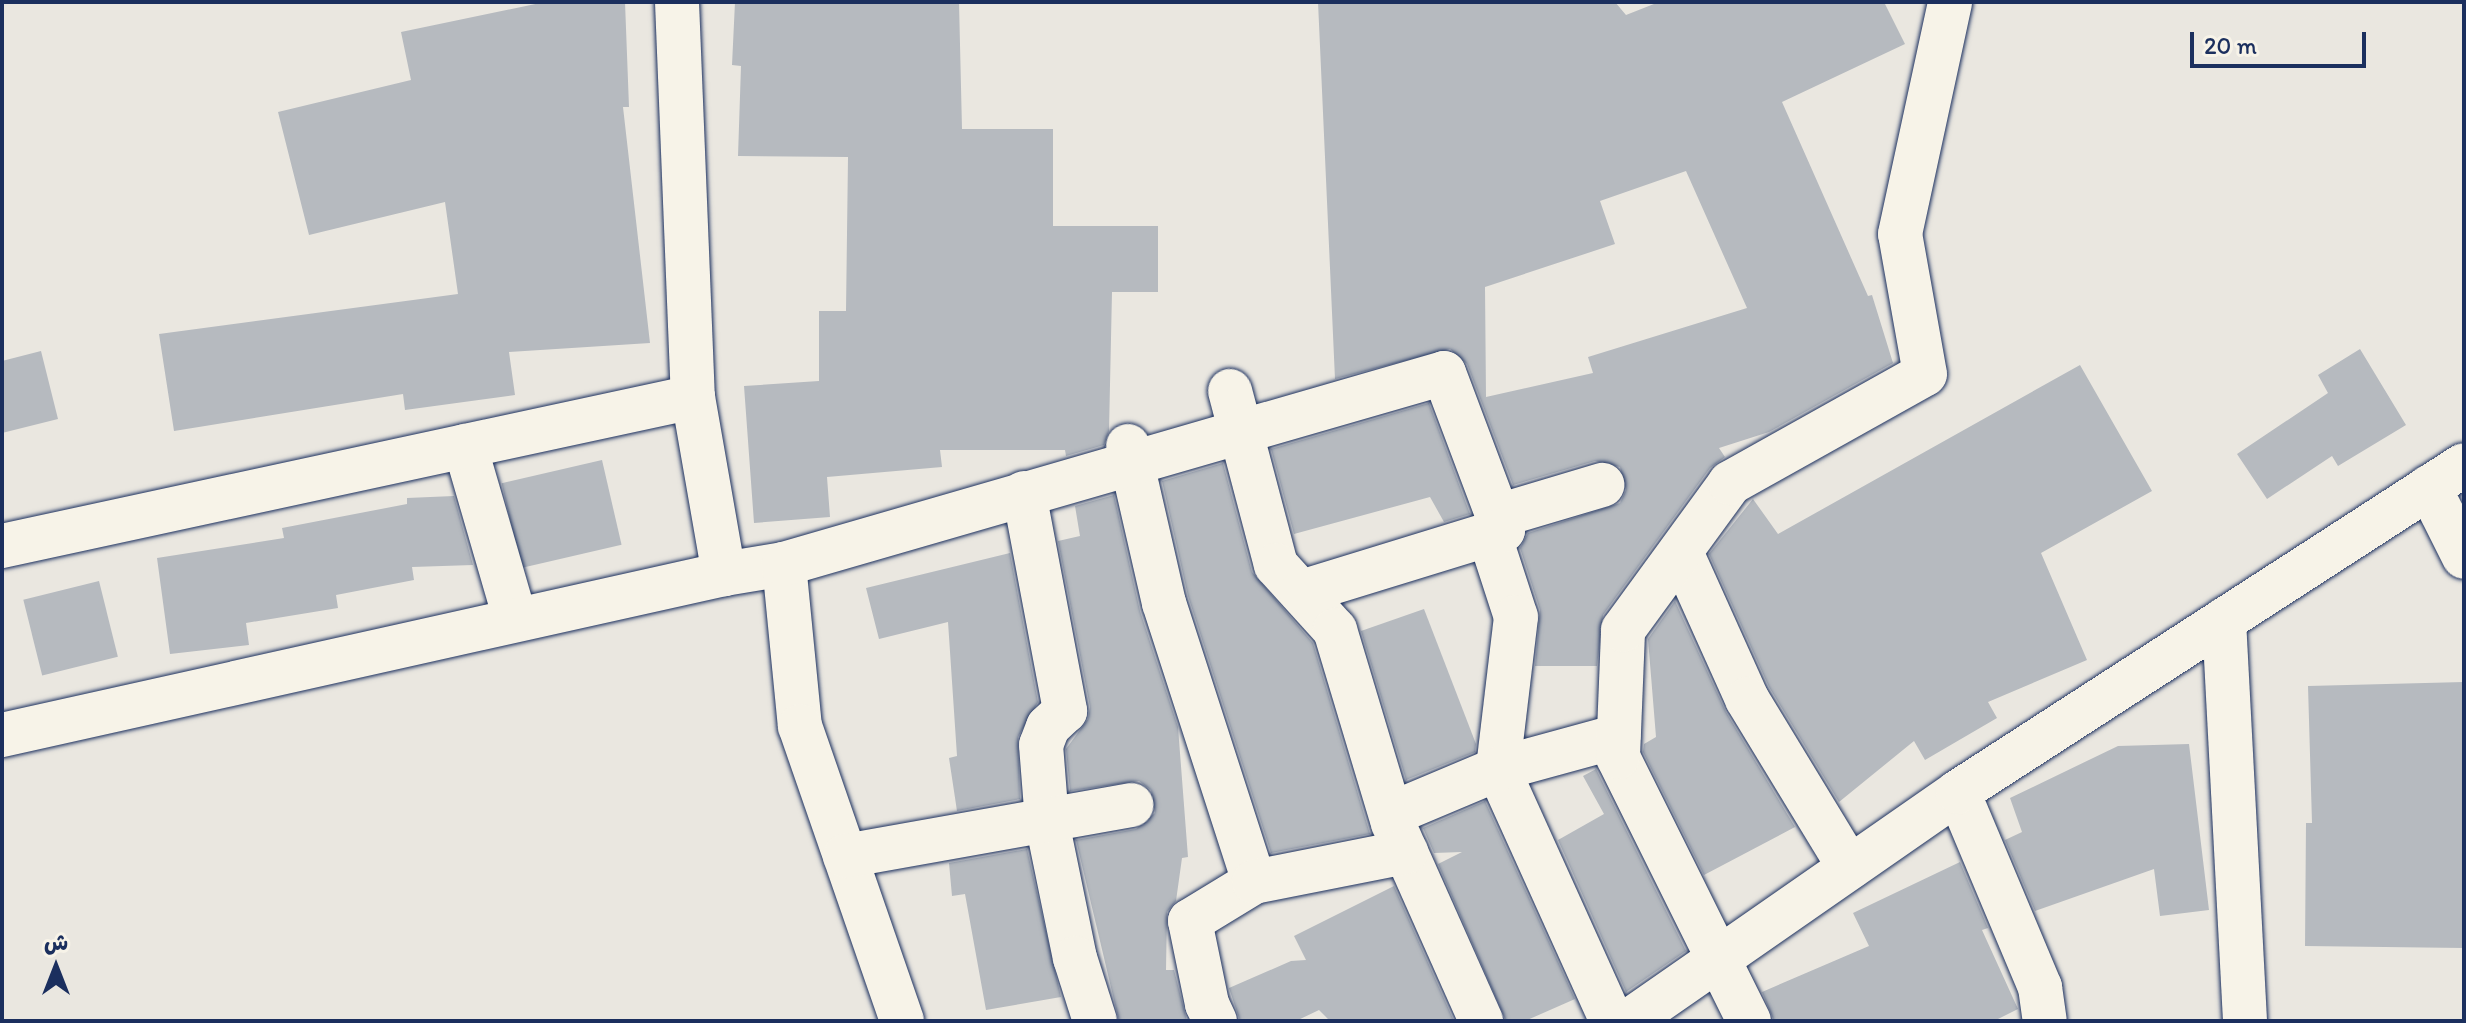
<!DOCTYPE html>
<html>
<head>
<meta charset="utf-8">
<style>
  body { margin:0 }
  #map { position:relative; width:2466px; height:1023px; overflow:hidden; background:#eae7e0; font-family:Itim,"Playpen Sans Arabic",sans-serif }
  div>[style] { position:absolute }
  .building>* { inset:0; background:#b6babf; transform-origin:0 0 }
  .roads { filter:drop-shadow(0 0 2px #1b2f5e) drop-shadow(0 0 2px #1b2f5e) }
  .minor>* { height:44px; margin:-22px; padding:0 22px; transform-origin:22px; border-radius:22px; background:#f7f3e8 }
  span { translate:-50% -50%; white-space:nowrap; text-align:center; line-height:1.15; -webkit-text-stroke:6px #f7f3e8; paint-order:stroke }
  .frame { position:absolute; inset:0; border:4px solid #1b2f5e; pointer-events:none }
  .north { position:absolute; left:16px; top:927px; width:80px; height:80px; -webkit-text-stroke:6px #f7f3e8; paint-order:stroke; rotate:0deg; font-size:22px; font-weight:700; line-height:32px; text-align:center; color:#1b2f5e }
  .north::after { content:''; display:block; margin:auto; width:28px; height:36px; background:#1b2f5e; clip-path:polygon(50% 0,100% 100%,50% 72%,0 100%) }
  .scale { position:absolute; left:2190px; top:32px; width:176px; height:36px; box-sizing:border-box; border:4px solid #1b2f5e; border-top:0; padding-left:10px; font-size:24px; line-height:28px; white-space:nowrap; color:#1b2f5e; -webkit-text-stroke:6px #f7f3e8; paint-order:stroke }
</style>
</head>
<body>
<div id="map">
  <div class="building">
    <i style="clip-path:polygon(545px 2px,625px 2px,629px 107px,623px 107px,650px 343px,509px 352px,515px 395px,405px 410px,403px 394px,174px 431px,159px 334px,458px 294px,445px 202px,309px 235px,278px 112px,411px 80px,401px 32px)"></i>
    <i style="clip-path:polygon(735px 2px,959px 2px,962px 129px,1053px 129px,1053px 226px,1158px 226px,1158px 292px,1112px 292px,1109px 431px,1104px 445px,1066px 456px,1065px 450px,940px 450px,942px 467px,827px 477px,830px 517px,754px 523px,744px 386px,819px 381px,819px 311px,846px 311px,848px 157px,738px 156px,741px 66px,732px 65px)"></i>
    <i style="clip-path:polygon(evenodd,1318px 2px,1615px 2px,1626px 15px,1659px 2px,1884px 2px,1905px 44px,1782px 102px,1868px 296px,1872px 295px,1893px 363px,1769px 432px,1719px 448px,1725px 457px,1710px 468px,1603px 615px,1597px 666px,1535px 666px,1540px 610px,1520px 548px,1528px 533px,1620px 503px,1626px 490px,1620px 467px,1595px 461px,1513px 485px,1467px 364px,1450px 349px,1335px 379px,1318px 2px,1686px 171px,1747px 308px,1588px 357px,1593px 373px,1486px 397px,1485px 287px,1615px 244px,1600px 201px,1686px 171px)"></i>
    <i style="clip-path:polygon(2360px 349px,2406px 425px,2338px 466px,2332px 456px,2267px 499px,2237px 454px,2328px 393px,2318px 375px)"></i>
    <i style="clip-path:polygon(41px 351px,58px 419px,2px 433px,2px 361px)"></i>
    <i style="clip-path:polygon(2080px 365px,2152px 491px,2041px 553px,2087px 660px,1988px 702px,1997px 718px,1925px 760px,1914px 741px,1839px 802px,1769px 687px,1709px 554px,1753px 499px,1778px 534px)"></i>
    <i style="clip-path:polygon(1429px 403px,1470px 514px,1444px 522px,1430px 497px,1294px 534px,1271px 449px)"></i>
    <i style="left:602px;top:460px;width:87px;height:103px;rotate:77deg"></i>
    <i style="clip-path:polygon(1223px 463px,1252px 572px,1313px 643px,1370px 834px,1271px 853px,1188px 596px,1162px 481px)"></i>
    <i style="clip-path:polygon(1114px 495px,1140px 611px,1178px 727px,1188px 857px,1182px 858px,1176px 901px,1167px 912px,1166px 970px,1174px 970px,1187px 1021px,1119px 1021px,1076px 840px,1136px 829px,1155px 813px,1151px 790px,1139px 781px,1070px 791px,1066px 749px,1088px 719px,1090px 707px,1058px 541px,1080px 536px,1075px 506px)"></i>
    <i style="clip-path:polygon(454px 496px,473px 565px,412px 567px,414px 580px,336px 595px,338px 608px,246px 623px,249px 645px,170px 654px,157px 558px,284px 538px,282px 528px,407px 504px,407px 498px)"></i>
    <i style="clip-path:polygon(1010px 553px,1038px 702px,1018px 737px,1020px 799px,957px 811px,949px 758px,957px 756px,948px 622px,879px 639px,866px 588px)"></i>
    <i style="left:99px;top:581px;width:78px;height:78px;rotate:76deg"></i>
    <i style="clip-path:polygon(1675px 601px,1726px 712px,1795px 827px,1704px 875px,1643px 752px,1644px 744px,1656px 737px,1648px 639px)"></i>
    <i style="clip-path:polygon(1424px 609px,1476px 744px,1475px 752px,1406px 780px,1361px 631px)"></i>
    <i style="clip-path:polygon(2464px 682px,2464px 948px,2305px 946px,2306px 823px,2312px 823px,2308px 686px)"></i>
    <i style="clip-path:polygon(2189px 744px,2209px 910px,2160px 916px,2154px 869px,2035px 911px,2005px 840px,2022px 832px,2010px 798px,2118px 746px)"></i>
    <i style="clip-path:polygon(1596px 769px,1686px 951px,1626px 992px,1558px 840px,1604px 814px,1583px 776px)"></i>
    <i style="clip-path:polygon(1485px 801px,1575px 999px,1525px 1021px,1506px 1021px,1438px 864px,1462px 852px,1434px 853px,1423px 828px)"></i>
    <i style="clip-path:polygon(1027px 849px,1061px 997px,986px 1010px,965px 894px,952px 896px,949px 863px)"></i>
    <i style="clip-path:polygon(1960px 862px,1988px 928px,1982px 930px,2018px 1009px,1994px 1021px,1774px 1021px,1762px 992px,1869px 946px,1853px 913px)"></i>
    <i style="clip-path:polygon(1394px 886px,1454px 1021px,1330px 1021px,1319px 1010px,1296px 1021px,1240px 1021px,1229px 988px,1291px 961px,1306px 960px,1294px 936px)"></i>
  </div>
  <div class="roads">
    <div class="minor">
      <i style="left:677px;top:2px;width:395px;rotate:87.7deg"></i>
      <i style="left:693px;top:397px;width:180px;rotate:80.1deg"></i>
      <i style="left:724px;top:574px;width:61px;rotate:-9.5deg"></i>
      <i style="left:784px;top:564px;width:163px;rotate:84.4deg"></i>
      <i style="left:800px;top:726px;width:312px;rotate:70.9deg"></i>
      <i style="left:1230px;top:391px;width:180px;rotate:75.2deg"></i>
      <i style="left:1276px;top:565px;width:88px;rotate:47.8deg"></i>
      <i style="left:1335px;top:630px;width:202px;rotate:73.3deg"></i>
      <i style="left:1393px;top:823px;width:217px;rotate:66deg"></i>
      <i style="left:465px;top:446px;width:179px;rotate:73.8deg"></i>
      <i style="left:1128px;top:446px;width:161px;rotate:77.1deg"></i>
      <i style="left:1164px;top:603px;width:293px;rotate:72.1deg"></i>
      <i style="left:1254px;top:882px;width:75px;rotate:148.6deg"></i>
      <i style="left:1190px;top:921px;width:85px;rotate:78.4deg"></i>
      <i style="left:1207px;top:1004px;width:19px;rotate:65deg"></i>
      <i style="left:2429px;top:487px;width:78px;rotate:63.4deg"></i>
      <i style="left:1024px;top:493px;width:222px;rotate:79.3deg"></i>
      <i style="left:1065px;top:711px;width:23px;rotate:137deg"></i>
      <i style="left:1048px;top:727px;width:19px;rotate:111deg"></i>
      <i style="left:1041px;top:745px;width:77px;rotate:85.5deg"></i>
      <i style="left:1047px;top:822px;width:139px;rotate:78.4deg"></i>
      <i style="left:1075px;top:958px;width:66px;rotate:72.4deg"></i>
      <i style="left:1498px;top:516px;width:109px;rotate:-16.6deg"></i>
      <i style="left:1489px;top:534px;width:87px;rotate:72deg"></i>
      <i style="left:1516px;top:617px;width:153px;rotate:96.8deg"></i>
      <i style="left:1498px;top:769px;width:277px;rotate:65.7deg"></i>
      <i style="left:2px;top:546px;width:707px;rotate:-12.17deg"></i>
      <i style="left:1681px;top:552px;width:161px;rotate:65.8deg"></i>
      <i style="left:1747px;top:699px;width:197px;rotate:58.7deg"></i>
      <i style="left:784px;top:564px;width:687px;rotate:-16.14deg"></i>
      <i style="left:1444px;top:373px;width:168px;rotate:69.4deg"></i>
      <i style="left:1503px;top:530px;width:211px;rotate:162.9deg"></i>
      <i style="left:2224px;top:620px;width:402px;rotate:87deg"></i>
      <i style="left:2px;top:735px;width:740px;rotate:-12.57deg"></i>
      <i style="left:1958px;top:792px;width:212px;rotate:67.2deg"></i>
      <i style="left:2040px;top:987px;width:34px;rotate:82deg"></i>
      <i style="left:1391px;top:814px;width:116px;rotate:-22.8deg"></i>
      <i style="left:1498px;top:769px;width:125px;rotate:-15.3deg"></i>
      <i style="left:845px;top:856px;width:291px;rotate:-10.1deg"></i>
      <i style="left:1254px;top:882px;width:155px;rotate:-11.2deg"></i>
      <i style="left:1629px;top:1021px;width:401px;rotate:-34.8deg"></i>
      <i style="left:1958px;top:792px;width:602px;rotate:-32.87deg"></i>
      <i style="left:1749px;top:1021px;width:295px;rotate:-116.4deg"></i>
      <i style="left:1618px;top:757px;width:127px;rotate:-87.7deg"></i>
      <i style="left:1623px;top:630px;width:182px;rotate:-53.9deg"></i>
      <i style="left:1730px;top:483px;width:223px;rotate:-29.2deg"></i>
      <i style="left:1925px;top:374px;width:142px;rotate:-100.1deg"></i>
      <i style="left:1900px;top:234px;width:237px;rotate:-77.8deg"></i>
    </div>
  </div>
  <div class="frame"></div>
  <div class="north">ش</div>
  <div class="scale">20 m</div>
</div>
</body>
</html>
